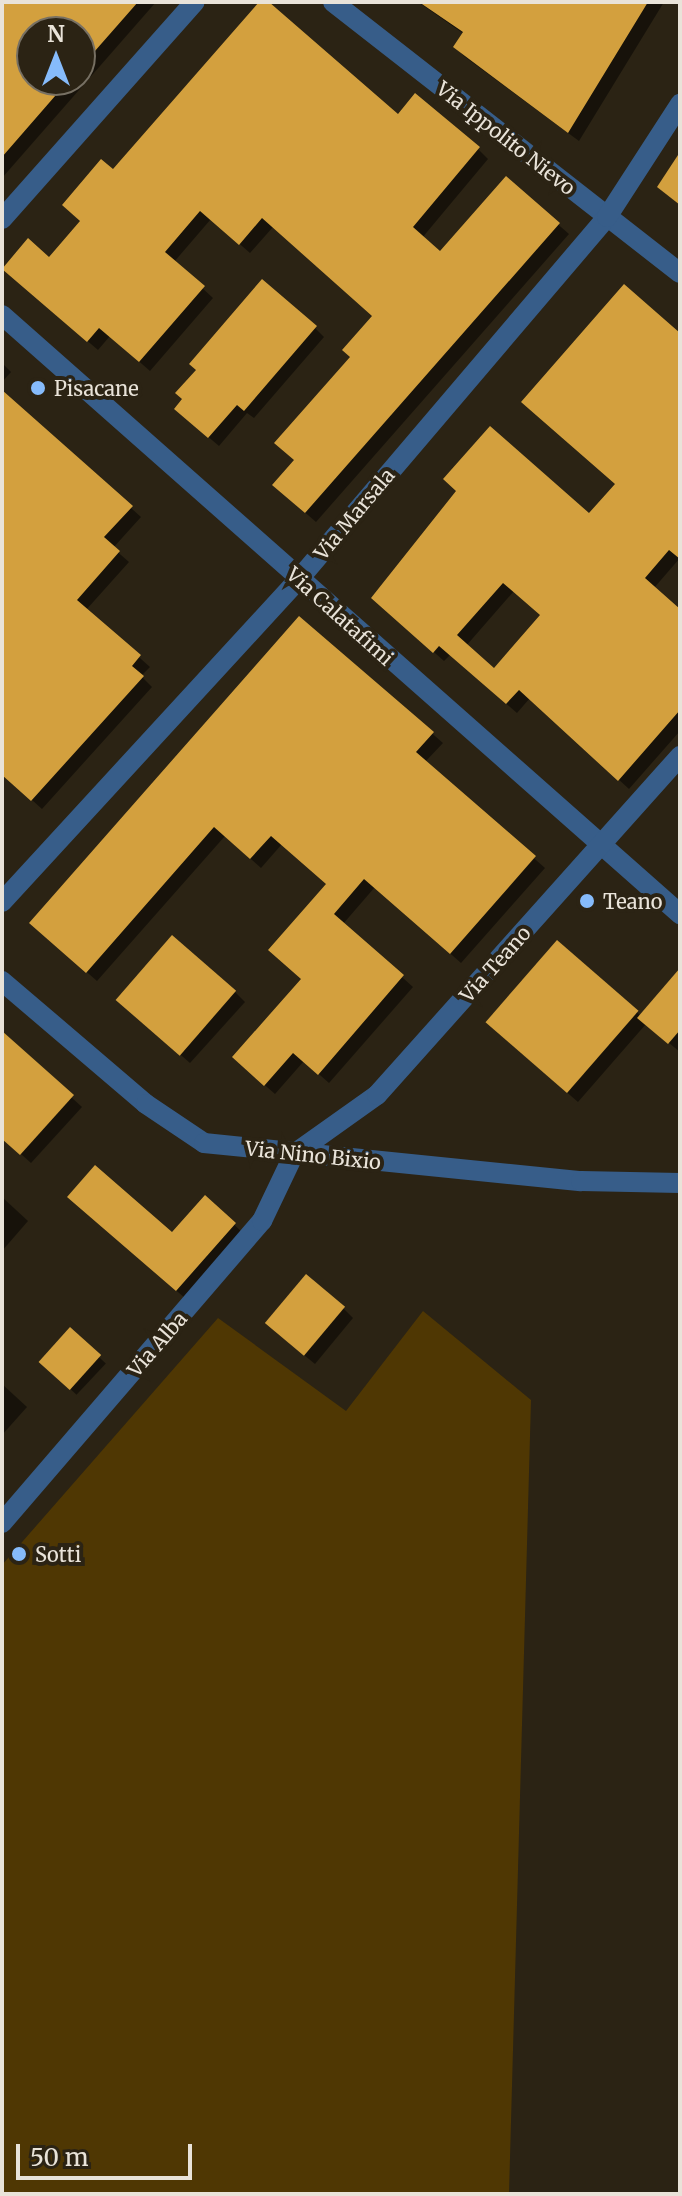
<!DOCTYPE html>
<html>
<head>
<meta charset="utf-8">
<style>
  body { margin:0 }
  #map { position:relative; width:682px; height:2196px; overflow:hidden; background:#2b2314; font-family:Merriweather,serif }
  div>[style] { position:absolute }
  .green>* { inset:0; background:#4f3703 }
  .shadow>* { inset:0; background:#0007; transform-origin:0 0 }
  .building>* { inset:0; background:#d3a03e; transform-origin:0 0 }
  .minor>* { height:20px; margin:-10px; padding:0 10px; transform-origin:10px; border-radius:10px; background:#375d89 }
  .dots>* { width:22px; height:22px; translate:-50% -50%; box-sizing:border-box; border:4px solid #2b2314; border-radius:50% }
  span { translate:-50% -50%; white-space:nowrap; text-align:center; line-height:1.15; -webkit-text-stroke:8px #2b2314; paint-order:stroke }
  .street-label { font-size:20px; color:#e9e3d9 }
  .poi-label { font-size:20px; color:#e9e3d9 }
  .left { translate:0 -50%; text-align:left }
  .frame { position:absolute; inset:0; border:4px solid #e9e3d9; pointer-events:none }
  .north { position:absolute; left:16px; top:16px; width:80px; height:80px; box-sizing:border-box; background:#2b2314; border:2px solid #777063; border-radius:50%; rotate:0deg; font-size:22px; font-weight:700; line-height:32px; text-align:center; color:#e9e3d9 }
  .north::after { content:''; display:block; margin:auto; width:28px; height:36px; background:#86bbfb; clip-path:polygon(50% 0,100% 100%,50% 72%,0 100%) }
  .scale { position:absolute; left:16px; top:2144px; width:176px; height:36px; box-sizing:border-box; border:4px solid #e9e3d9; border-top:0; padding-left:10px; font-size:24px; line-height:28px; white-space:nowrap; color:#e9e3d9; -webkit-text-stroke:6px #2b2314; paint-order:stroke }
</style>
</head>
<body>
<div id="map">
  <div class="green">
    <i style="clip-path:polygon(423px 1311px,531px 1400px,509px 2194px,2px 2194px,2px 1565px,218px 1318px,346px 1411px)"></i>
  </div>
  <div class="shadow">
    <i style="clip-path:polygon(evenodd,2px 2px,156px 2px,2px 178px,2px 2px,32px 32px,80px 32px,80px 80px,32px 80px,32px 32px)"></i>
    <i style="clip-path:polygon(261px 2px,398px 117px,478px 149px,488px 159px,422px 238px,440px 254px,506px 179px,569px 234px,316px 522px,285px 495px,296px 461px,374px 317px,273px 227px,250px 253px,211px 219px,174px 262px,213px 298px,150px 371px,110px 336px,98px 350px,14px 278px,49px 260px,82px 221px,113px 172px)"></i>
    <i style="clip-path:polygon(418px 2px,664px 2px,579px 141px,465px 57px,455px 47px,464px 34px)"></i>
    <i style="clip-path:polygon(315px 328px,324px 337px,254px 418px,247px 413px,219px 446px,186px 418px)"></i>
    <i style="clip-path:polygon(evenodd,680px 336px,680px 558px,654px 588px,680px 611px,680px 731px,629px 789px,530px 698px,517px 713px,450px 655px,444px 661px,383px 607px,589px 516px,617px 484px,680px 336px,514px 591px,542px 616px,494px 670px,466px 646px,514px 591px)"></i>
    <i style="clip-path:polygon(2px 363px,11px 372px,2px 382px)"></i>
    <i style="clip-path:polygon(2px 392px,141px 517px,113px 548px,129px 562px,86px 610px,150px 667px,141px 676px,152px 687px,42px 809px,2px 773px)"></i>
    <i style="clip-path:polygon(299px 618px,443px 743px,425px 762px,545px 868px,461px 963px,375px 887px,343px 924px,413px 987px,329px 1083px,304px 1061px,275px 1094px,244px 1067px,303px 980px,328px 884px,282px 844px,261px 868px,225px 836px,97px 981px,42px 933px)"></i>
    <i style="clip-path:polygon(557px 942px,641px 1016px,680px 971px,680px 1052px,646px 1024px,578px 1102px,497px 1032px)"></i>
    <i style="clip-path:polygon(235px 992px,245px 1002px,190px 1063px,128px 1009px)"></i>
    <i style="clip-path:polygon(2px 1034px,82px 1107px,31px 1163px,2px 1137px)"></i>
    <i style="clip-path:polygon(2px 1197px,28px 1221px,2px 1251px)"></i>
    <i style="clip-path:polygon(205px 1197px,244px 1234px,186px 1299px,79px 1206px,172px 1234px)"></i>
    <i style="clip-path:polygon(343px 1308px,353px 1318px,315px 1364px,277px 1333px)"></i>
    <i style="left:70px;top:1330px;width:49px;height:43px;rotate:43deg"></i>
    <i style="clip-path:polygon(2px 1384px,27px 1407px,2px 1435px)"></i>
  </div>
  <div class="building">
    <i style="clip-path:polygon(2px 2px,138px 2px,80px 68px,80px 32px,32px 32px,32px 80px,69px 80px,2px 157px)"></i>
    <i style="clip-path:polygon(259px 2px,269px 2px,398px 114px,415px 93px,480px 147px,413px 227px,440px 251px,506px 176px,560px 223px,305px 513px,272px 485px,294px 460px,274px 443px,350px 357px,342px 350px,372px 316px,262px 218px,239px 245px,200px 211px,165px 252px,205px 286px,139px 362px,99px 328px,87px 342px,2px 269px,28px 238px,49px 257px,80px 221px,62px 205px,101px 159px,113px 169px)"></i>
    <i style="clip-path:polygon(419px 2px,648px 2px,568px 133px,453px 47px,463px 32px)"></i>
    <i style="clip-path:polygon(680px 152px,680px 205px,657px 187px)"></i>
    <i style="clip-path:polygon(262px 279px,317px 326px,244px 411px,237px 405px,208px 438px,174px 409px,182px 399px,175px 393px,196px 370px,189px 364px)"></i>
    <i style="clip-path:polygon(evenodd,624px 284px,680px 333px,680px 559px,669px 550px,645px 578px,680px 609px,680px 710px,618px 781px,519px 690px,506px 704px,439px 646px,433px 653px,371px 598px,456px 491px,443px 479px,490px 426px,589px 513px,615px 484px,521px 402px,624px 284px,503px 583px,540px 615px,494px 668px,457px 635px,503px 583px)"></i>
    <i style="clip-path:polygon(2px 390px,133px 506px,104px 537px,120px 551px,77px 600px,141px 655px,132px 666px,144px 676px,31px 801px,2px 775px)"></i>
    <i style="clip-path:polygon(299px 616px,434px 732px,416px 752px,536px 856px,450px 954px,364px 879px,334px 914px,404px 975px,318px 1075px,293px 1053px,264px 1086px,232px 1057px,301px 979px,268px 950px,326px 884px,271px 836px,250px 859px,214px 827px,86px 973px,29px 923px)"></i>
    <i style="left:172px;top:935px;width:85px;height:86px;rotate:41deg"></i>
    <i style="left:557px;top:940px;width:108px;height:109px;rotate:41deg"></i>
    <i style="clip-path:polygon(680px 968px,680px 1030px,668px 1044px,637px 1018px)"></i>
    <i style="clip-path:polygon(2px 1031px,74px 1095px,20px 1155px,2px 1139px)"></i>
    <i style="clip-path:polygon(95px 1165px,172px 1232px,205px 1195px,236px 1223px,176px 1291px,67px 1197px)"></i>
    <i style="left:306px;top:1274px;width:51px;height:64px;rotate:40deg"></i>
    <i style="left:70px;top:1327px;width:42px;height:47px;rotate:42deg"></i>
  </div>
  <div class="minor">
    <i style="left:333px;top:2px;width:440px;rotate:38deg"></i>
    <i style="left:2px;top:219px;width:290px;rotate:-48.4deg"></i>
    <i style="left:2px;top:315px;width:905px;rotate:41.46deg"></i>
    <i style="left:2px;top:902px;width:439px;rotate:-47.4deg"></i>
    <i style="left:299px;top:579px;width:475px;rotate:-49.6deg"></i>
    <i style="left:607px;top:217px;width:135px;rotate:-57.1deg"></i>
    <i style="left:2px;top:981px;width:189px;rotate:40.5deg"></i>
    <i style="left:146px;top:1104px;width:70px;rotate:33.9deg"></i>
    <i style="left:204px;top:1143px;width:379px;rotate:5.8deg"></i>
    <i style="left:581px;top:1181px;width:99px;rotate:1.2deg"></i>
    <i style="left:2px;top:1523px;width:399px;rotate:-49.3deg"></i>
    <i style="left:262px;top:1221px;width:74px;rotate:-64.5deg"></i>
    <i style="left:294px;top:1154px;width:102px;rotate:-35.4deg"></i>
    <i style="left:377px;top:1095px;width:455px;rotate:-48.2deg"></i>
  </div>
  <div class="dots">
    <i style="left:38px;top:388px;background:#86bbfb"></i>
    <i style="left:587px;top:901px;background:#86bbfb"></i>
    <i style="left:19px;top:1554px;background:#86bbfb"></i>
  </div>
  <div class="street-label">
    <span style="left:506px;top:138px;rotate:38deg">Via Ippolito Nievo</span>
    <span style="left:354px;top:514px;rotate:-50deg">Via Marsala</span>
    <span style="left:340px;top:616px;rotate:42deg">Via Calatafimi</span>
    <span style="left:495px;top:964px;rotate:-48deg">Via Teano</span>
    <span style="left:313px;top:1155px;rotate:6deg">Via Nino Bixio</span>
    <span style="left:157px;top:1344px;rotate:-49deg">Via Alba</span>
  </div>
  <div class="poi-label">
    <span class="left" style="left:54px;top:388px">Pisacane</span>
    <span class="left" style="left:603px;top:901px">Teano</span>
    <span class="left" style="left:35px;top:1554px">Sotti</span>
  </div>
  <div class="frame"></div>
  <div class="north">N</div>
  <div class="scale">50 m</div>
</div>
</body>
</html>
